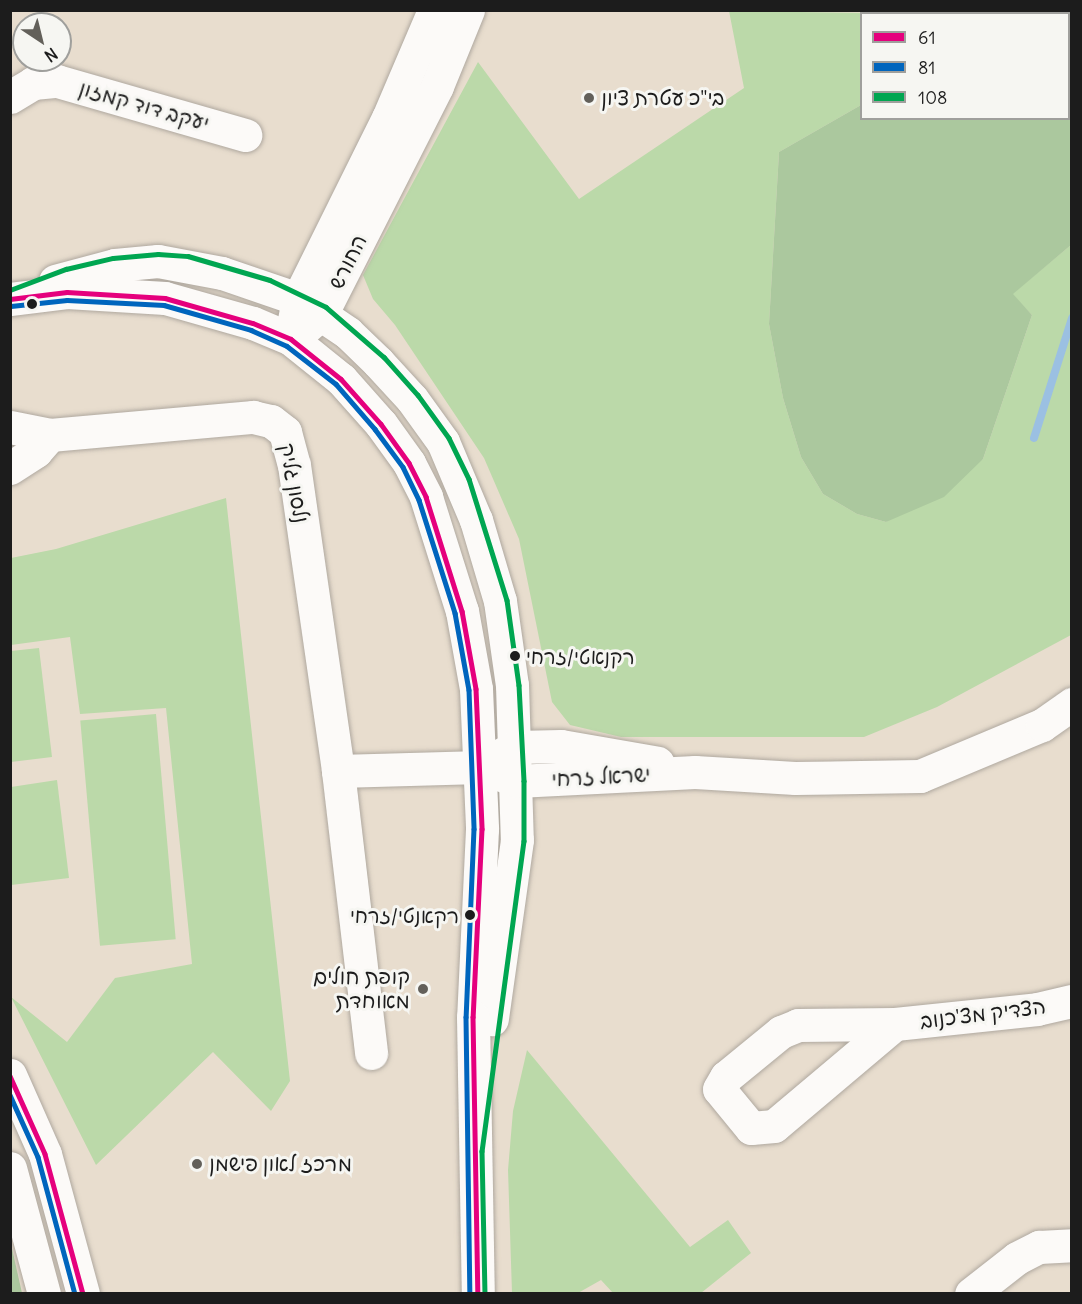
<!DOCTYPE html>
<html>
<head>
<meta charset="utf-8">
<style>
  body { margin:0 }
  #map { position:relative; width:1082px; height:1304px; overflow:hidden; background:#e8ddce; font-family:Delius,"Playpen Sans Hebrew",sans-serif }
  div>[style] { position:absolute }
  .green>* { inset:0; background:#bbd9a9; transform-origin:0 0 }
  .forest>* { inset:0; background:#abc89e }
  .stream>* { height:8px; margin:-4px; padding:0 4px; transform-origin:4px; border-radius:4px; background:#9bc0e2 }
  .roads { filter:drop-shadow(0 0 2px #afa89f) drop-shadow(0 0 2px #afa89f) }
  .minor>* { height:33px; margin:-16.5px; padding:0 16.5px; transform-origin:16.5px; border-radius:16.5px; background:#fcfaf8 }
  .bus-1>* { height:4.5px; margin:-2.25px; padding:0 2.25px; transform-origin:2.25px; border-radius:2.25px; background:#e5007d }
  .bus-2>* { height:4.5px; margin:-2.25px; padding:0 2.25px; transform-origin:2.25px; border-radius:2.25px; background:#0065bd }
  .bus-3>* { height:4.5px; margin:-2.25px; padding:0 2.25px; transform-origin:2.25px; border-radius:2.25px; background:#00a651 }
  .dots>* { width:16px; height:16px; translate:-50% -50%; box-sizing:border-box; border:3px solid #f6f6f2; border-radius:50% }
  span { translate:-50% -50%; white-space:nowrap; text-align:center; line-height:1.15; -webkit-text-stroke:6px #f6f6f2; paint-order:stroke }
  .bus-label { font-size:20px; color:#1c1c1c }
  .left { translate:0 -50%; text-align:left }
  .right { translate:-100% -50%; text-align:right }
  .poi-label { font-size:21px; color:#1c1c1c }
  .street-label { font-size:21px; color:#1c1c1c }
  .frame { position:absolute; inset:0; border:12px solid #1c1c1c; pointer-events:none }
  .legend { position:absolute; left:860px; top:12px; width:210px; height:108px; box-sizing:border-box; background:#f6f6f2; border:2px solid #9f9f9c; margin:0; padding:8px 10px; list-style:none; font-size:18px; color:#1c1c1c }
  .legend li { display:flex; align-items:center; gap:12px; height:30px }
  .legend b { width:30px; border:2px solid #9f9f9c }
  .north { position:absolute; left:12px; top:12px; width:60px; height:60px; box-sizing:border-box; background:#f6f6f2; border:2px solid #9f9f9c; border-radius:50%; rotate:145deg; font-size:16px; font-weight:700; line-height:24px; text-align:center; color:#1c1c1c }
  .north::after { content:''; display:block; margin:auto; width:21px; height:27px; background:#63605a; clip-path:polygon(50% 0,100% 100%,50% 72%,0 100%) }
</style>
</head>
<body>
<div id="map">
  <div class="green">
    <i style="clip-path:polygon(729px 11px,874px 13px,862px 14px,861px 105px,779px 152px,769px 324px,783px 398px,801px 457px,823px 494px,857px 514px,886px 522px,983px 459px,1032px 315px,1012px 294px,1071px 245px,1071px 635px,937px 707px,864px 737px,621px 737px,570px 725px,552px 702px,519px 539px,484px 458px,395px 325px,373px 299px,363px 275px,478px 62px,579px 199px,744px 88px)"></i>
    <i style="clip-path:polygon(226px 498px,290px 1081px,271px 1111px,213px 1052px,96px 1165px,11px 997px,67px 1042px,115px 978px,192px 964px,166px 708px,80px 714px,70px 637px,11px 645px,11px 558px,56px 549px)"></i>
    <i style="clip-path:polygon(39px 648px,52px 757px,11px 762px,11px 651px)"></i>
    <i style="left:156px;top:714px;width:226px;height:76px;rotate:85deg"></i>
    <i style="clip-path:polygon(57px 780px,69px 878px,11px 885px,11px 787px)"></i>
    <i style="clip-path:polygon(527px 1050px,690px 1247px,728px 1220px,751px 1253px,701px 1293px,613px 1293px,601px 1280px,578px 1293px,512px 1293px,508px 1170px,513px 1111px)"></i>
  </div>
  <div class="forest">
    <i style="clip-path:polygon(873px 11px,1072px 11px,1071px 245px,1013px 294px,1032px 315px,983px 459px,944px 497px,886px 522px,857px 514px,823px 494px,801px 457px,783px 398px,769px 324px,779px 152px,861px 105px,862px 118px,1068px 118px,1068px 14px)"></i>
    <i style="clip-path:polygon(11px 1244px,22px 1293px,11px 1293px)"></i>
  </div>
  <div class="stream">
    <i style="left:1034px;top:438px;width:126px;rotate:-72.4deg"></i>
  </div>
  <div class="roads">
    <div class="minor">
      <i style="left:10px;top:97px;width:27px;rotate:-31deg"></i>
      <i style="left:33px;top:83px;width:24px;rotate:-5deg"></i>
      <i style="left:57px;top:81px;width:196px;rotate:16deg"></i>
      <i style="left:55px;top:281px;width:62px;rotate:-14.9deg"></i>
      <i style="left:115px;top:265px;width:43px;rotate:-5.3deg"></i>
      <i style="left:158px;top:261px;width:65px;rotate:10.6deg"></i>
      <i style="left:222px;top:273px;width:80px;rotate:18.9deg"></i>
      <i style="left:298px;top:299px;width:60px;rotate:34.2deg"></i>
      <i style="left:348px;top:333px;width:42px;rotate:44deg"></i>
      <i style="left:378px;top:362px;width:50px;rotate:47.4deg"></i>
      <i style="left:412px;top:399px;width:53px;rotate:54.2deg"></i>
      <i style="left:443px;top:442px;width:85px;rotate:67.1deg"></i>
      <i style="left:476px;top:520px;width:84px;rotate:73.5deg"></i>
      <i style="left:500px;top:601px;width:85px;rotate:81.9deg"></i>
      <i style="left:512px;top:685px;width:155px;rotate:88.2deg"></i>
      <i style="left:517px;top:840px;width:181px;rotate:98deg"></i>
      <i style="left:10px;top:299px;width:57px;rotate:-7deg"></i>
      <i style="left:67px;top:292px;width:98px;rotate:3.5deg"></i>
      <i style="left:165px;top:298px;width:91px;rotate:15.9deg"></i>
      <i style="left:253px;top:323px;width:41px;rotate:22.8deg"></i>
      <i style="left:291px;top:339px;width:64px;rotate:38.7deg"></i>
      <i style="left:341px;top:379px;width:60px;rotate:48.4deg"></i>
      <i style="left:381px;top:424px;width:48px;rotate:54.3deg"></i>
      <i style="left:409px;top:463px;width:38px;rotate:63deg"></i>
      <i style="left:426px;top:497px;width:120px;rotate:72.5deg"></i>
      <i style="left:462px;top:611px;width:79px;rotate:79.8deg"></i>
      <i style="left:476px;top:689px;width:140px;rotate:87.5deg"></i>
      <i style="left:482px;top:829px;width:188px;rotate:92.7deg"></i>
      <i style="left:473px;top:1017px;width:277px;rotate:89deg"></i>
      <i style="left:294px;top:320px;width:21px;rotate:-79deg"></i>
      <i style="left:298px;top:299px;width:202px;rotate:-63.6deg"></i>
      <i style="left:388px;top:118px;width:117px;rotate:-66.9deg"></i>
      <i style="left:306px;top:327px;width:21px;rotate:-41deg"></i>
      <i style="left:322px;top:313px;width:254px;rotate:-63.1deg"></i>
      <i style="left:437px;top:86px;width:82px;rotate:-67.8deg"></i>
      <i style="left:10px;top:427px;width:41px;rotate:11.3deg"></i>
      <i style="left:50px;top:435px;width:204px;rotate:-5.1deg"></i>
      <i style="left:253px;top:417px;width:18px;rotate:13deg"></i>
      <i style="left:271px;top:421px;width:18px;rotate:38deg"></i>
      <i style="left:285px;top:432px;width:34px;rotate:75deg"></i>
      <i style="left:294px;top:465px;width:309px;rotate:81.8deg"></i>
      <i style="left:338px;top:771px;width:284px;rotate:83.3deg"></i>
      <i style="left:10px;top:468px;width:31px;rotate:-33deg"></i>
      <i style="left:36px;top:451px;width:21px;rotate:-49deg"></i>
      <i style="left:495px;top:758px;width:23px;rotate:-29deg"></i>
      <i style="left:515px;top:747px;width:46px;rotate:-1.2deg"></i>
      <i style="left:561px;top:746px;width:98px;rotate:9.9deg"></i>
      <i style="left:338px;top:771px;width:143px;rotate:-1.6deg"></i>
      <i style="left:481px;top:767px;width:39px;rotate:21deg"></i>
      <i style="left:517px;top:781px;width:178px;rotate:-2.9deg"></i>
      <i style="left:695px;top:772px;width:100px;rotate:3.4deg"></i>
      <i style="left:795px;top:778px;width:125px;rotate:-0.9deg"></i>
      <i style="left:920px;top:776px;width:132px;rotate:-22.7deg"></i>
      <i style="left:1042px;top:725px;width:37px;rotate:-35deg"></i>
      <i style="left:895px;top:1024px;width:158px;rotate:139.9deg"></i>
      <i style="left:774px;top:1126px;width:23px;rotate:175deg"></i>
      <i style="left:751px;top:1128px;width:50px;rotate:-129.4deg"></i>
      <i style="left:719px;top:1089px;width:14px;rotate:-60deg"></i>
      <i style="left:726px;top:1077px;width:71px;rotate:-39.3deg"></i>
      <i style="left:781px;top:1032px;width:18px;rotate:-22deg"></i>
      <i style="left:798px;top:1025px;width:97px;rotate:-0.6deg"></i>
      <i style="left:895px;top:1024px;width:143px;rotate:-6deg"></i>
      <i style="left:1037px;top:1009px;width:36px;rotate:-13deg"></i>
      <i style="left:10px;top:1075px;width:86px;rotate:66.1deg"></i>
      <i style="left:45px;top:1154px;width:145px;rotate:74.8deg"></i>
      <i style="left:10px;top:1168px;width:131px;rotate:74.9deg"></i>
      <i style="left:971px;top:1294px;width:58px;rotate:-38deg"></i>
      <i style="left:1017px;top:1258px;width:25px;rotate:-27deg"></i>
      <i style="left:1039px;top:1247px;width:33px;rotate:-3deg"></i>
    </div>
  </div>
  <div class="bus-1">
    <i style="left:10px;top:299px;width:57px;rotate:-7deg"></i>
    <i style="left:67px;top:292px;width:98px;rotate:3.5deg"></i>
    <i style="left:165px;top:298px;width:91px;rotate:15.9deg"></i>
    <i style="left:253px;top:323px;width:41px;rotate:22.8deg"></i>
    <i style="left:291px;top:339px;width:64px;rotate:38.7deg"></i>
    <i style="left:341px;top:379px;width:60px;rotate:48.4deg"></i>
    <i style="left:381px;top:424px;width:48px;rotate:54.3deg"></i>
    <i style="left:409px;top:463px;width:38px;rotate:63deg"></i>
    <i style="left:426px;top:497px;width:120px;rotate:72.5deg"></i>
    <i style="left:462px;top:611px;width:79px;rotate:79.8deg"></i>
    <i style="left:476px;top:689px;width:140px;rotate:87.5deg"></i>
    <i style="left:482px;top:829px;width:188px;rotate:92.7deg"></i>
    <i style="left:473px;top:1017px;width:277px;rotate:89deg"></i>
    <i style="left:10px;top:1076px;width:85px;rotate:65.8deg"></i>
    <i style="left:45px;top:1154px;width:145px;rotate:74.8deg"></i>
  </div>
  <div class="bus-2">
    <i style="left:11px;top:306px;width:56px;rotate:-6.1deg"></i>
    <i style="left:67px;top:300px;width:97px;rotate:3deg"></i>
    <i style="left:164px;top:305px;width:91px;rotate:16deg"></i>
    <i style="left:251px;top:330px;width:39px;rotate:24deg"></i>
    <i style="left:287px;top:346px;width:62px;rotate:37.8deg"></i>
    <i style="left:336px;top:384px;width:60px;rotate:49.1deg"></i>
    <i style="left:375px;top:429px;width:47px;rotate:53.6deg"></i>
    <i style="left:403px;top:467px;width:37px;rotate:64deg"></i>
    <i style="left:419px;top:500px;width:119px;rotate:72.3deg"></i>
    <i style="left:455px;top:613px;width:78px;rotate:79.7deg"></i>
    <i style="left:469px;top:690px;width:139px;rotate:87.9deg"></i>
    <i style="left:474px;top:829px;width:188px;rotate:92.4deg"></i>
    <i style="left:466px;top:1017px;width:277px;rotate:89.2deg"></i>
    <i style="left:10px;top:1095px;width:68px;rotate:65.7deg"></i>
    <i style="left:38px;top:1157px;width:142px;rotate:74.9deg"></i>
  </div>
  <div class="bus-3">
    <i style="left:10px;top:290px;width:60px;rotate:-20.6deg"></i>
    <i style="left:66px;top:269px;width:48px;rotate:-13.2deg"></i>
    <i style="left:113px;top:258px;width:45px;rotate:-5.1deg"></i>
    <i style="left:158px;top:254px;width:30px;rotate:4deg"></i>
    <i style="left:188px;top:256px;width:85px;rotate:16.3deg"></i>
    <i style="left:270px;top:280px;width:62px;rotate:25.7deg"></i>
    <i style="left:326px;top:307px;width:77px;rotate:40.8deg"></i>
    <i style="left:384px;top:357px;width:51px;rotate:48.2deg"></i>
    <i style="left:418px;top:395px;width:53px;rotate:54.2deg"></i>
    <i style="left:449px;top:438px;width:46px;rotate:64deg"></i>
    <i style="left:469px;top:479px;width:127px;rotate:72.6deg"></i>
    <i style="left:507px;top:600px;width:86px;rotate:82deg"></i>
    <i style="left:519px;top:685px;width:96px;rotate:87deg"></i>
    <i style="left:524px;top:781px;width:60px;rotate:90deg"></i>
    <i style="left:524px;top:841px;width:313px;rotate:97.7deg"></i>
    <i style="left:482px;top:1151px;width:143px;rotate:88.8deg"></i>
  </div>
  <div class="dots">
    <i style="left:589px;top:98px;background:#63605a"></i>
    <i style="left:32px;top:304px;background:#1c1c1c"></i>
    <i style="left:515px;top:656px;background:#1c1c1c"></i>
    <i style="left:470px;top:915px;background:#1c1c1c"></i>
    <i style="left:423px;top:989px;background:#63605a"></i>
    <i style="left:197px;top:1164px;background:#63605a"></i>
  </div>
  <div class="bus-label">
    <span class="left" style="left:526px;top:656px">רקנאטי/זרחי</span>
    <span class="right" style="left:459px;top:915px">רקאנטי/זרחי</span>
  </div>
  <div class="poi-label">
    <span class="left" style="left:601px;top:98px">בי"כ עטרת ציון</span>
    <span class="right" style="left:410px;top:989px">קופת חולים<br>מאוחדת</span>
    <span class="left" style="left:209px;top:1164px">מרכז לאון פישמן</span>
  </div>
  <div class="street-label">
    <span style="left:144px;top:106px;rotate:16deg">יעקב דוד קמזון</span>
    <span style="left:348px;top:262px;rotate:-63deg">החורש</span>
    <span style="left:294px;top:483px;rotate:79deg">נלסון גליק</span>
    <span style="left:601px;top:777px;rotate:-3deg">ישראל זרחי</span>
    <span style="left:983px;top:1014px;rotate:-7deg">הצדיק מצ'כנוב</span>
  </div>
  <div class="frame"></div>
  <ul class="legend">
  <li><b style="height:8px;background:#e5007d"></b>61</li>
  <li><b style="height:8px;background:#0065bd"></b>81</li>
  <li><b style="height:8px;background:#00a651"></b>108</li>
  </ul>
  <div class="north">N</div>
</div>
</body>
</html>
